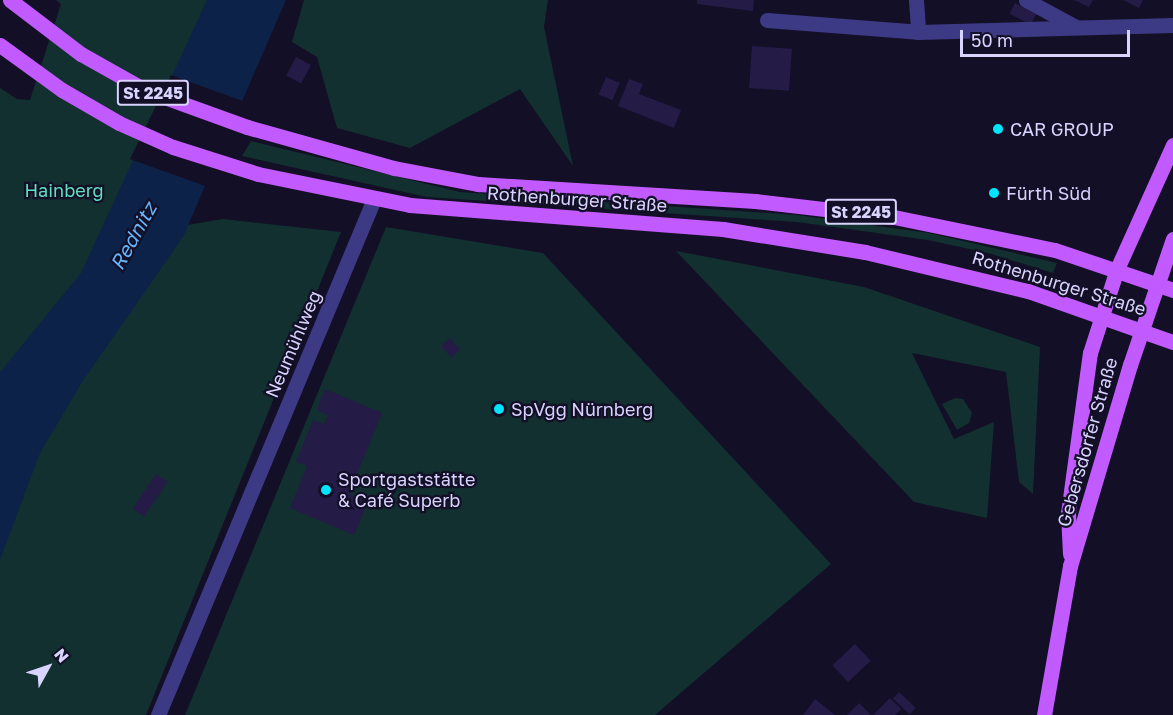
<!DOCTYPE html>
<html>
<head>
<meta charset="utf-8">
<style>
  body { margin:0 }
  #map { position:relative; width:1173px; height:715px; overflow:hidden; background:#130f26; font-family:"Golos Text",sans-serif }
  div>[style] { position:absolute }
  .green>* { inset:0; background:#12302f }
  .water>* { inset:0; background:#0c2248 }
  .pier>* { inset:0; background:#130f26 }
  .building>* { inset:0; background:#241b47; transform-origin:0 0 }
  .minor>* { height:15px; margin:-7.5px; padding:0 7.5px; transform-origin:7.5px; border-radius:7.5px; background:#3d3a85 }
  .major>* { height:15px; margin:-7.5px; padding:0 7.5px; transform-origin:7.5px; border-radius:7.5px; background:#c25bff }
  .dots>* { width:16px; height:16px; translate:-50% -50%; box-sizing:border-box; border:3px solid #130f26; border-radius:50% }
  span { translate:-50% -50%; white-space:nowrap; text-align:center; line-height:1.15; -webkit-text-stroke:4.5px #130f26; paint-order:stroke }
  .shield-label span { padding:2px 4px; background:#130f26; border:2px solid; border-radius:4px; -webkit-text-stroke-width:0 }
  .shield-label { font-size:16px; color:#d9d4ff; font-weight:700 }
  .poi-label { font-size:18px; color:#d9d4ff }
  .left { translate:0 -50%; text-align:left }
  .park-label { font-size:18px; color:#5fe0c0 }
  .street-label { font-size:18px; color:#d9d4ff }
  .water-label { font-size:20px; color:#62b6ff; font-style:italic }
  .north { position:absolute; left:18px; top:637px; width:60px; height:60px; -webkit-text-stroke:4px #130f26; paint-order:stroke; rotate:50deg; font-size:16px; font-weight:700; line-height:24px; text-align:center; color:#d9d4ff }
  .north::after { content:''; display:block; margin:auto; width:21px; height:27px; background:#d9d4ff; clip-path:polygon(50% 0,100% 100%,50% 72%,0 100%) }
  .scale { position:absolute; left:960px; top:30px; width:170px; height:27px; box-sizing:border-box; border:3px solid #d9d4ff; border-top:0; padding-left:8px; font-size:18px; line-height:21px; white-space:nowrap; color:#d9d4ff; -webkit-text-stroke:4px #130f26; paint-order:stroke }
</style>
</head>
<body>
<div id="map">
  <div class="green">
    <i style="clip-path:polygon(56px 0,207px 0,109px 238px,223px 219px,341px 232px,146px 715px,0 715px,0 88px,17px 99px,30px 100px,61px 4px)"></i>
    <i style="clip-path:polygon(304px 0,548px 0,544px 27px,573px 166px,520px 89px,410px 148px,337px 128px,317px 57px,292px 42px)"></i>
    <i style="clip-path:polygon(251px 141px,460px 192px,797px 215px,929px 233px,1057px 263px,1053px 273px,988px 253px,928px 240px,797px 222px,427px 197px,242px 156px)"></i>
    <i style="clip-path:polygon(386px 227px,543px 253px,831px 564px,655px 715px,185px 715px)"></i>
    <i style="clip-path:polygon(676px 251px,864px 287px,1040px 347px,1033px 494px,1019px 482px,1006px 372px,912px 353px,954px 439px,994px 422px,987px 518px,914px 502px)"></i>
    <i style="clip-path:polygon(955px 398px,963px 399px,972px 413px,969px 423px,957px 430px,942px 404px)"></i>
  </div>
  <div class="water">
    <i style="clip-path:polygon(207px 0,286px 0,183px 237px,82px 382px,40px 453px,0 560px,0 372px,81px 273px)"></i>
  </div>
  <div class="pier">
    <i style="clip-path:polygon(171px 75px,245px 102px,208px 187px,130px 159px)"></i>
  </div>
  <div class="building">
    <i style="clip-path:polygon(697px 0,754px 0,753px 11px,697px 4px)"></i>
    <i style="clip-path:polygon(1074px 0,1093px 0,1089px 7px)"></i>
    <i style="clip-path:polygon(1123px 0,1143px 0,1139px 8px)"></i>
    <i style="left:1015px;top:3px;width:24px;height:12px;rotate:28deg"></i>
    <i style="left:752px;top:46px;width:40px;height:42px;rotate:4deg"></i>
    <i style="left:296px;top:57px;width:17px;height:21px;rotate:28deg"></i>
    <i style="left:606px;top:77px;width:15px;height:19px;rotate:23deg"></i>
    <i style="clip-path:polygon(629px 79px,643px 84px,639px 94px,681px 110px,674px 128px,618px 106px)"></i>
    <i style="left:450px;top:338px;width:15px;height:12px;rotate:48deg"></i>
    <i style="clip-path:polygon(325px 389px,382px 413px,349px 494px,368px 502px,354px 535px,290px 508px,307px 466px,296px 462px,313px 420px,324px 424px,328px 415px,317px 410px)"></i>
    <i style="left:156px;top:474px;width:14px;height:42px;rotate:34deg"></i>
    <i style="left:855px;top:644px;width:23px;height:31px;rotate:47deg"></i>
    <i style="left:899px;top:692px;width:23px;height:9px;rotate:43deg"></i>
    <i style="clip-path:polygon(890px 698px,901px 709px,895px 715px,873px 715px)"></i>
    <i style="clip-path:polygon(815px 699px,835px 715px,803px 715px)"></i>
    <i style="clip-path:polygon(859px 703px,871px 715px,847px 715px)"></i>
  </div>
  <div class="minor">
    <i style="left:916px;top:0;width:32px;rotate:86deg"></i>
    <i style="left:1026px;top:0;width:57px;rotate:28.4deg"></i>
    <i style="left:767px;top:20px;width:151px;rotate:4.5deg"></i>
    <i style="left:918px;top:32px;width:255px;rotate:-1.6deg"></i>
    <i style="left:158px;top:715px;width:559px;rotate:-67.29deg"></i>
  </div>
  <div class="major">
    <i style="left:10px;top:0;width:89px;rotate:37.3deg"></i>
    <i style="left:81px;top:54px;width:73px;rotate:29.4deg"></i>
    <i style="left:145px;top:90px;width:109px;rotate:19.9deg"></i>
    <i style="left:247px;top:127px;width:153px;rotate:15.6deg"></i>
    <i style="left:394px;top:168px;width:86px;rotate:10.8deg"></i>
    <i style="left:478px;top:184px;width:278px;rotate:3.5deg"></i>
    <i style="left:755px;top:201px;width:140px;rotate:6.6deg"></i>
    <i style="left:894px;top:217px;width:164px;rotate:11.6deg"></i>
    <i style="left:1055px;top:250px;width:125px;rotate:18.7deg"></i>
    <i style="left:0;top:45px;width:77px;rotate:36deg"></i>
    <i style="left:62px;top:90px;width:66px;rotate:30.1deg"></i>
    <i style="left:119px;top:123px;width:59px;rotate:24deg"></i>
    <i style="left:173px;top:147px;width:89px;rotate:17.6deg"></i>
    <i style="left:258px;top:174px;width:155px;rotate:11.5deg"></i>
    <i style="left:410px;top:205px;width:314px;rotate:4.4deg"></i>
    <i style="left:723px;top:229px;width:144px;rotate:9.2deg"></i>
    <i style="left:865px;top:252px;width:168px;rotate:13.5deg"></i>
    <i style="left:1028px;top:291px;width:154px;rotate:19.4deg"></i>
    <i style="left:1070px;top:554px;width:41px;rotate:-92.8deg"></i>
    <i style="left:1068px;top:513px;width:162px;rotate:-82.2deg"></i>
    <i style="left:1090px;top:353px;width:88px;rotate:-72.2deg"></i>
    <i style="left:1117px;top:269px;width:136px;rotate:-65.7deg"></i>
    <i style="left:1044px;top:715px;width:151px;rotate:-80.1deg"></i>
    <i style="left:1070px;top:566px;width:210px;rotate:-73.4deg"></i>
    <i style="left:1130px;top:365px;width:133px;rotate:-71.2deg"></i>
  </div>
  <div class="dots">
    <i style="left:998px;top:129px;background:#00e5ff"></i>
    <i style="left:994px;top:193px;background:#00e5ff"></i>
    <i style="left:499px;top:409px;background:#00e5ff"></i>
    <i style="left:326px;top:490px;background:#00e5ff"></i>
  </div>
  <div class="shield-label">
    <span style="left:153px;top:93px">St 2245</span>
    <span style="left:861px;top:212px">St 2245</span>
  </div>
  <div class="poi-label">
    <span class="left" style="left:1010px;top:129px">CAR GROUP</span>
    <span class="left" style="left:1006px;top:193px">Fürth Süd</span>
    <span class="left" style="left:511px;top:409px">SpVgg Nürnberg</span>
    <span class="left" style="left:338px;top:490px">Sportgaststätte<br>&amp; Café Superb</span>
  </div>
  <div class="park-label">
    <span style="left:64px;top:190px">Hainberg</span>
  </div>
  <div class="street-label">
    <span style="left:577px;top:199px;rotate:4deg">Rothenburger Straße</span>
    <span style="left:1059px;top:283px;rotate:17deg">Rothenburger Straße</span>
    <span style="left:293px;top:344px;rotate:-67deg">Neumühlweg</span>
    <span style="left:1087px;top:442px;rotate:-74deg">Gebersdorfer Straße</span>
  </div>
  <div class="water-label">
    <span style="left:133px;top:236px;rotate:-61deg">Rednitz</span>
  </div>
  <div class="north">N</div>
  <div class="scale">50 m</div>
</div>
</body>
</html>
